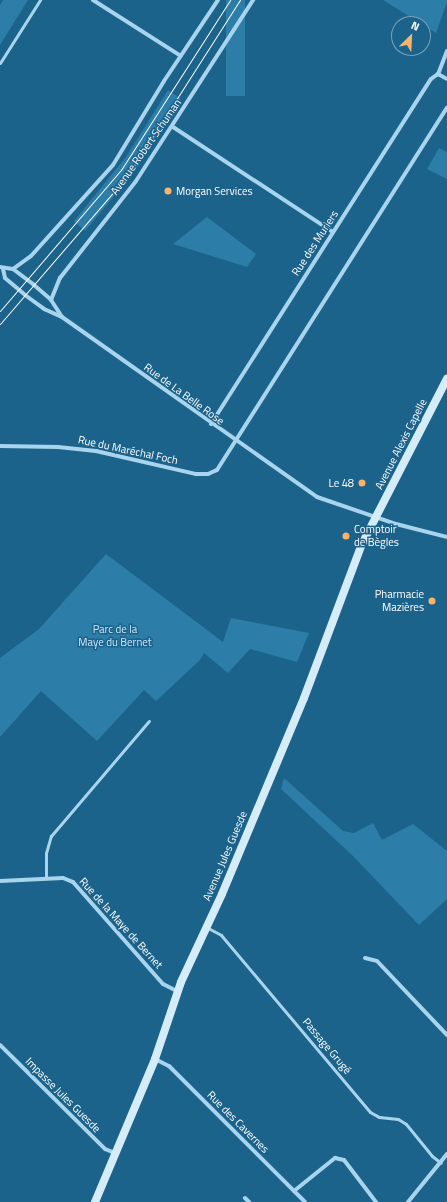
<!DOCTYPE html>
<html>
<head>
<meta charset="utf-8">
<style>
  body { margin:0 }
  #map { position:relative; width:447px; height:1202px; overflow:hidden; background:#1c638c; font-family:"Titillium Web",sans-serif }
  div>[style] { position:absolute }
  .green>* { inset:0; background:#2c7da8; transform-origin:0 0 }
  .lane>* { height:3px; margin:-1.5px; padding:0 1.5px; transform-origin:1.5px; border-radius:1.5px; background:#a8d5ed }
  .street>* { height:4px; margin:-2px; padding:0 2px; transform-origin:2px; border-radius:2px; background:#a8d5ed }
  .secondary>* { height:8px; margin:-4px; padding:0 4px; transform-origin:4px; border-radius:4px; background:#d5ecf9 }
  .tram>* { height:1px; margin:-0.5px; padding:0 0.5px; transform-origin:0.5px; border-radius:0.5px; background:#fff }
  .dots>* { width:11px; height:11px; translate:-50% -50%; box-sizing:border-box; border:2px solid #1c638c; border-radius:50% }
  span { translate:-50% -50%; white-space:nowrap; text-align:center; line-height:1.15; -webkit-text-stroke:3px #1c638c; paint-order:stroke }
  .street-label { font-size:11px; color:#fff }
  .poi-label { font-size:11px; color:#fff }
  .left { translate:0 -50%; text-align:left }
  .right { translate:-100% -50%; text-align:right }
  .park-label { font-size:11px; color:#ceeaf9 }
  .north { position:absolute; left:391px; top:16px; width:40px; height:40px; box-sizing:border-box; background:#1c638c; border:1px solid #77a1ba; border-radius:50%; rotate:24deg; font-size:11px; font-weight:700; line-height:16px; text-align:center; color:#fff }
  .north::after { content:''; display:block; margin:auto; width:14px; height:18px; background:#fdb366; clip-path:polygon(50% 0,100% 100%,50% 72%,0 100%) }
</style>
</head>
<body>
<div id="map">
  <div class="green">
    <i style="clip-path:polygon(3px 0,28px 0,0 45px,0 5px)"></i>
    <i style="left:226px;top:0;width:19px;height:96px"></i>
    <i style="clip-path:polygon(383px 0,447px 0,447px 2px,436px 33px)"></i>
    <i style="clip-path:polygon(168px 90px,181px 99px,134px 172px,85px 231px,74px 221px,126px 157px)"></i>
    <i style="clip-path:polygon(439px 148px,447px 152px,447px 179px,427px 169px)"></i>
    <i style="clip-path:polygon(207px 217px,256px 254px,247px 267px,173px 244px)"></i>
    <i style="clip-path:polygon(106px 554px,223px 642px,231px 618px,309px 633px,297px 662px,250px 649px,228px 673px,204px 653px,200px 660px,156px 701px,144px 690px,97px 741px,41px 691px,0 737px,0 658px,39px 629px)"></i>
    <i style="clip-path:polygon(284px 778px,343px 831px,354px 833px,373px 823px,382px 840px,413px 824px,447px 851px,447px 899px,419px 925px,353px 856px,281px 789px)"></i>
  </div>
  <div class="lane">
    <i style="left:0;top:63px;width:75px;rotate:-57.6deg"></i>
    <i style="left:46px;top:878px;width:25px;rotate:-90deg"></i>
    <i style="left:46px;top:853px;width:18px;rotate:-74deg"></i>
    <i style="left:51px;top:836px;width:151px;rotate:-49.6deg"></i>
    <i style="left:208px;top:928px;width:15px;rotate:28deg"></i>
    <i style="left:221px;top:935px;width:231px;rotate:49.9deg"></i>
    <i style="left:370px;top:1112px;width:10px;rotate:29deg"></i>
    <i style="left:379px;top:1117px;width:19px;rotate:6deg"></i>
    <i style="left:398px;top:1119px;width:9px;rotate:32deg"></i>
    <i style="left:406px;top:1124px;width:41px;rotate:50.9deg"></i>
    <i style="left:432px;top:1156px;width:11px;rotate:38deg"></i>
  </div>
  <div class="street">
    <i style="left:93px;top:0;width:104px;rotate:32.5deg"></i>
    <i style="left:447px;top:51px;width:25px;rotate:111deg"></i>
    <i style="left:438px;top:74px;width:10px;rotate:29deg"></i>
    <i style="left:173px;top:127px;width:191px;rotate:33.3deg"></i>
    <i style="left:0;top:267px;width:13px;rotate:9deg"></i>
    <i style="left:13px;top:269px;width:26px;rotate:37deg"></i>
    <i style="left:34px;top:285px;width:23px;rotate:41deg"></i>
    <i style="left:51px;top:300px;width:20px;rotate:57deg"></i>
    <i style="left:3px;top:269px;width:9px;rotate:77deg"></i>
    <i style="left:5px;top:278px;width:26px;rotate:40deg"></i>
    <i style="left:25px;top:295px;width:24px;rotate:36deg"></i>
    <i style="left:44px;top:309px;width:20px;rotate:24deg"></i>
    <i style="left:62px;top:317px;width:312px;rotate:35.2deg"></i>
    <i style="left:317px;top:497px;width:83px;rotate:18.9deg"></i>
    <i style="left:396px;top:524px;width:53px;rotate:14.3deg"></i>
    <i style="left:13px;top:269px;width:22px;rotate:-36deg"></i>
    <i style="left:31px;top:256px;width:122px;rotate:-48deg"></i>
    <i style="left:113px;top:165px;width:98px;rotate:-58.7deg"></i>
    <i style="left:164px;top:81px;width:97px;rotate:-56.3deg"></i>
    <i style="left:51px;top:300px;width:24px;rotate:-68deg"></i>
    <i style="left:60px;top:278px;width:123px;rotate:-51.9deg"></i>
    <i style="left:136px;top:181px;width:216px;rotate:-57.1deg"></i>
    <i style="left:211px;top:424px;width:409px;rotate:-57.5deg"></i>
    <i style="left:431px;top:79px;width:9px;rotate:-36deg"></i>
    <i style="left:0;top:446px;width:58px;rotate:1deg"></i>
    <i style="left:58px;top:447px;width:38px;rotate:6deg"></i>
    <i style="left:96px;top:451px;width:103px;rotate:13deg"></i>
    <i style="left:196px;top:474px;width:12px"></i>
    <i style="left:208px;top:474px;width:10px;rotate:-24deg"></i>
    <i style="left:217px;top:470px;width:429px;rotate:-57.6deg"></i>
    <i style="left:0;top:881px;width:63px;rotate:-2.7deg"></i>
    <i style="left:63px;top:878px;width:11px;rotate:22deg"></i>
    <i style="left:73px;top:882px;width:136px;rotate:48.6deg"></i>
    <i style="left:163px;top:984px;width:16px;rotate:27deg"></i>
    <i style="left:365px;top:958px;width:12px;rotate:14deg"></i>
    <i style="left:377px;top:961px;width:102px;rotate:46.6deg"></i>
    <i style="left:0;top:1045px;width:148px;rotate:44.7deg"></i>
    <i style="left:105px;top:1149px;width:11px;rotate:22deg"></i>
    <i style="left:155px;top:1059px;width:16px;rotate:27deg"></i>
    <i style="left:169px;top:1066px;width:192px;rotate:45deg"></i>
    <i style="left:294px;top:1191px;width:53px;rotate:-38.8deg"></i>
    <i style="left:335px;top:1158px;width:9px;rotate:13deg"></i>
    <i style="left:344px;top:1160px;width:53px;rotate:52.7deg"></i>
    <i style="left:245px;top:1198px;width:6px;rotate:45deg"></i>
    <i style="left:408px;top:1202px;width:62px;rotate:-50.9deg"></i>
  </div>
  <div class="secondary">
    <i style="left:95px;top:1202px;width:155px;rotate:-67.2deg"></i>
    <i style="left:155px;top:1059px;width:81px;rotate:-71.3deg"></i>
    <i style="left:181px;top:982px;width:97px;rotate:-65deg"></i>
    <i style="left:222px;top:894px;width:212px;rotate:-67.3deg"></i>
    <i style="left:304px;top:698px;width:162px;rotate:-69.4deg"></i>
    <i style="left:361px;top:546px;width:188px;rotate:-62.8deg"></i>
  </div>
  <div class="tram">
    <i style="left:0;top:311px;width:186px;rotate:-49.4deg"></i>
    <i style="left:121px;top:170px;width:202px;rotate:-57.3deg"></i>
    <i style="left:0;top:324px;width:196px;rotate:-49.3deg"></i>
    <i style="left:128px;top:175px;width:208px;rotate:-57.4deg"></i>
  </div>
  <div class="dots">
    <i style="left:168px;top:191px;background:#fdb366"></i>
    <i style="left:362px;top:483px;background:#fdb366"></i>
    <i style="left:346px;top:536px;background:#fdb366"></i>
    <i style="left:432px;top:601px;background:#fdb366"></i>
  </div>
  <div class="street-label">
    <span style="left:146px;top:147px;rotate:-55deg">Avenue Robert Schuman</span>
    <span style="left:315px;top:243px;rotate:-57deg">Rue des Muriers</span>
    <span style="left:184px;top:394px;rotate:36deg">Rue de La Belle Rose</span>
    <span style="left:401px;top:444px;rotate:-63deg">Avenue Alexis Capelle</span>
    <span style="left:128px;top:450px;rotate:12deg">Rue du Maréchal Foch</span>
    <span style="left:225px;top:856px;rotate:-67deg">Avenue Jules Guesde</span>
    <span style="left:121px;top:923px;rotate:48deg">Rue de la Maye de Bernet</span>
    <span style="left:327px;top:1046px;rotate:50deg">Passage Grugé</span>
    <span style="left:63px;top:1095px;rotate:45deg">Impasse Jules Guesde</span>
    <span style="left:238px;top:1122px;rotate:45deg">Rue des Cavernes</span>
  </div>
  <div class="poi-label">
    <span class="left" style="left:176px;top:191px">Morgan Services</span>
    <span class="right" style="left:354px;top:483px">Le 48</span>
    <span class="left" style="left:354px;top:536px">Comptoir<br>de Bègles</span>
    <span class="right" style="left:424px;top:601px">Pharmacie<br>Mazières</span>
  </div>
  <div class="park-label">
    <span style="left:115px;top:636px">Parc de la<br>Maye du Bernet</span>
  </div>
  <div class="north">N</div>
</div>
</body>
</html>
